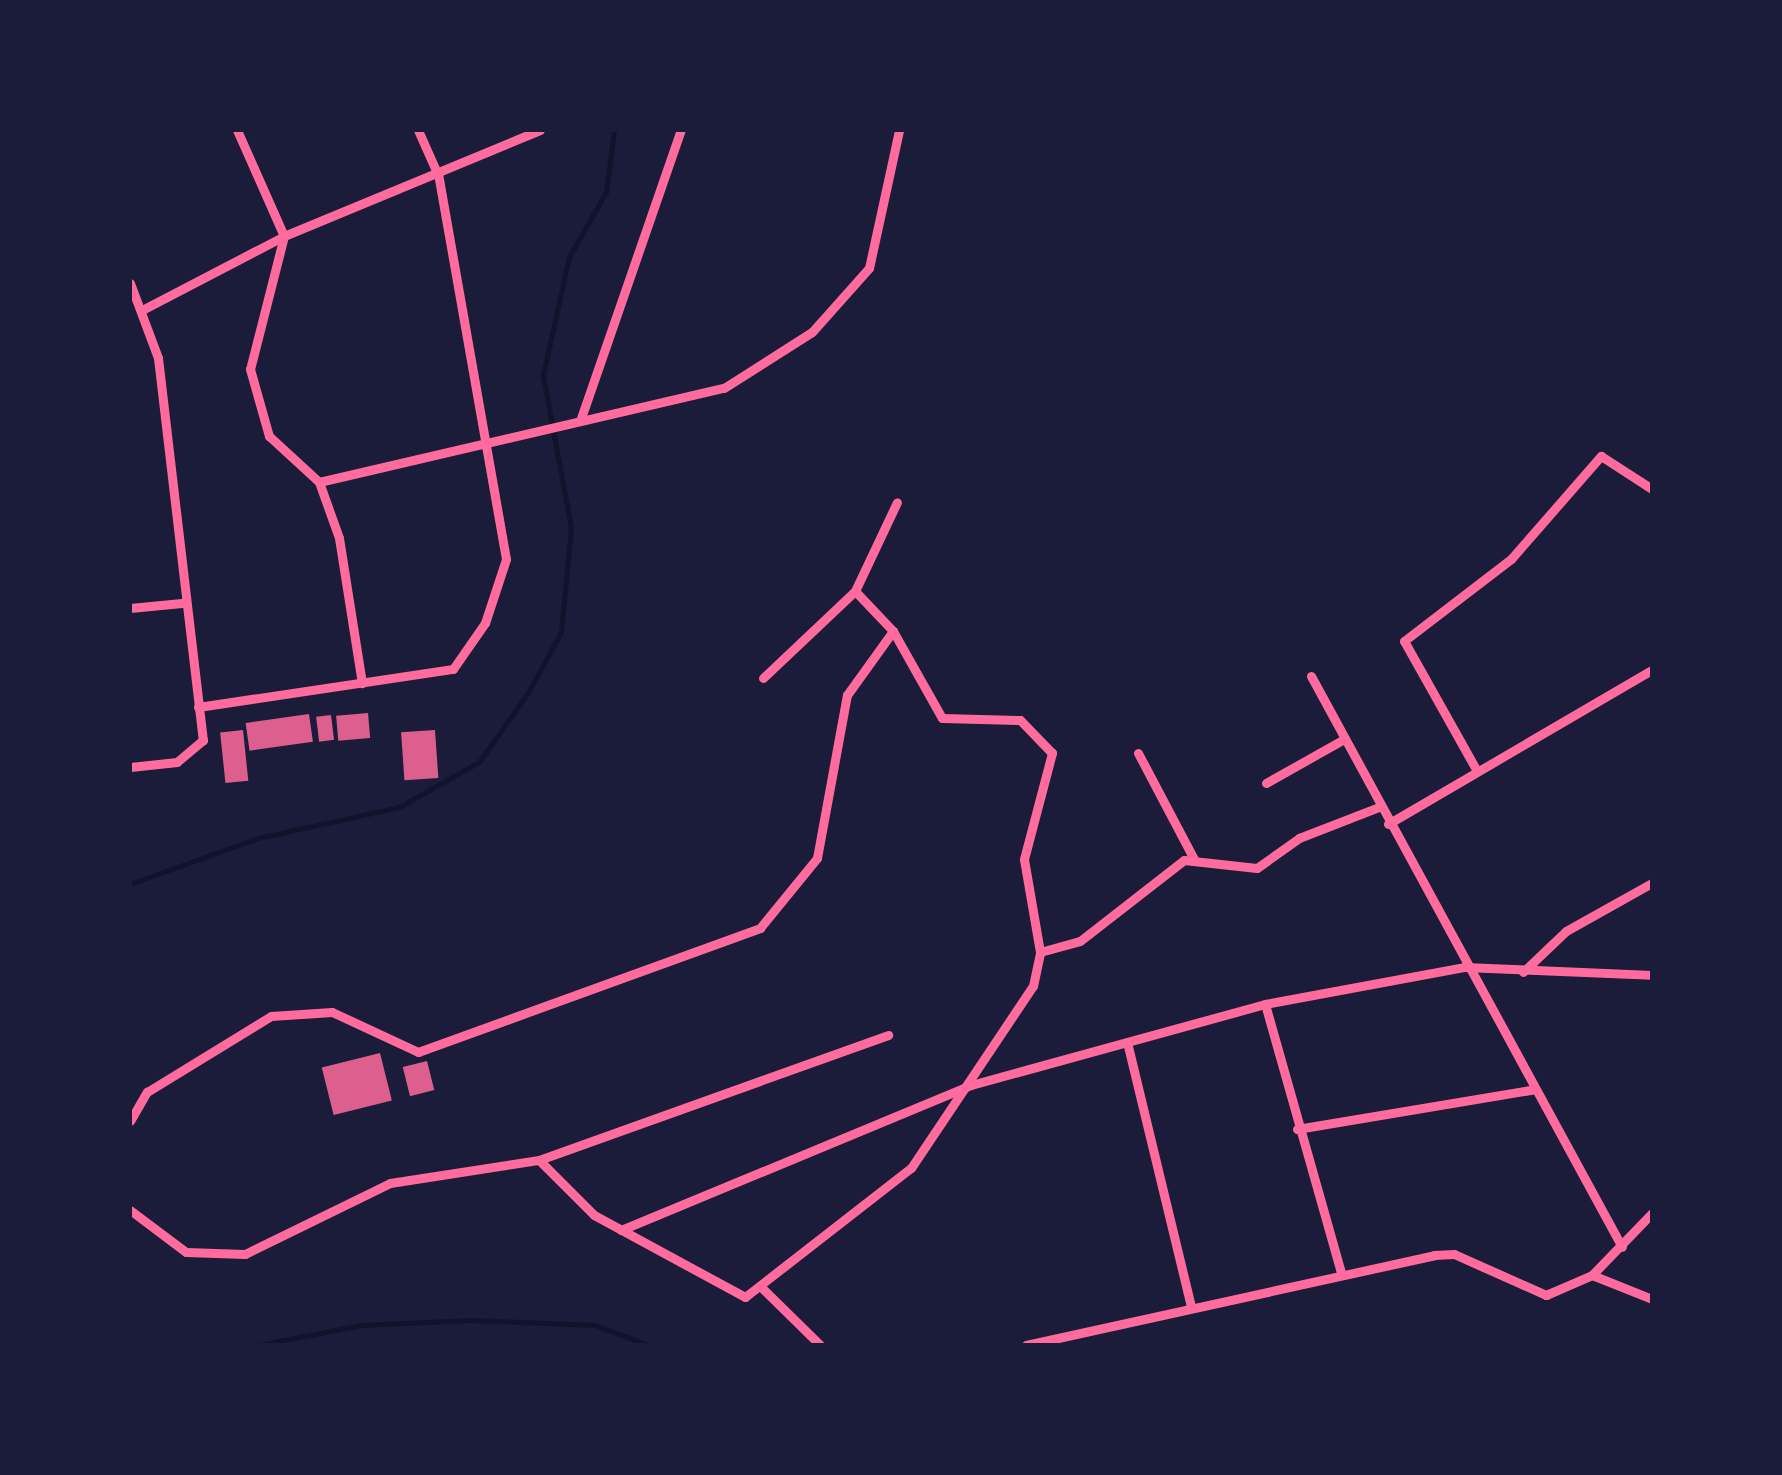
<!DOCTYPE html>
<html>
<head>
<meta charset="utf-8">
<style>
  body { margin:0 }
  #map { position:relative; width:1782px; height:1475px; overflow:hidden; background:#1b1b3a; font-family:Bitter,serif }
  div>[style] { position:absolute }
  .stream>* { height:5px; margin:-2.5px; padding:0 2.5px; transform-origin:2.5px; border-radius:2.5px; background:#12122b }
  .building>* { inset:0; background:#dd5f8e; transform-origin:0 0 }
  .minor>* { height:9px; margin:-4.5px; padding:0 4.5px; transform-origin:4.5px; border-radius:4.5px; background:#ff6b9d }
  span { translate:-50% -50%; white-space:nowrap; text-align:center; line-height:1.15; -webkit-text-stroke:8px #1b1b3a; paint-order:stroke }
  .frame { position:absolute; inset:0; border:132px solid #1b1b3a; pointer-events:none }
</style>
</head>
<body>
<div id="map">
  <div class="stream">
    <i style="left:130px;top:884px;width:136px;rotate:-19.8deg"></i>
    <i style="left:258px;top:838px;width:144px;rotate:-12.4deg"></i>
    <i style="left:399px;top:807px;width:92px;rotate:-29.4deg"></i>
    <i style="left:479px;top:762px;width:87px;rotate:-54.8deg"></i>
    <i style="left:529px;top:691px;width:67px;rotate:-61.5deg"></i>
    <i style="left:561px;top:632px;width:104px;rotate:-84.5deg"></i>
    <i style="left:571px;top:528px;width:156px;rotate:-100.4deg"></i>
    <i style="left:543px;top:375px;width:121px;rotate:-77.6deg"></i>
    <i style="left:569px;top:257px;width:75px;rotate:-60.4deg"></i>
    <i style="left:606px;top:192px;width:63px;rotate:-82.6deg"></i>
    <i style="left:259px;top:1345px;width:104px;rotate:-11.1deg"></i>
    <i style="left:361px;top:1325px;width:110px;rotate:-2.6deg"></i>
    <i style="left:471px;top:1320px;width:124px;rotate:2.3deg"></i>
    <i style="left:595px;top:1325px;width:57px;rotate:20.7deg"></i>
    <i style="left:1309px;top:1345px;width:111px"></i>
  </div>
  <div class="building">
    <i style="left:368px;top:713px;width:25px;height:32px;rotate:85deg"></i>
    <i style="left:309px;top:714px;width:28px;height:64px;rotate:82deg"></i>
    <i style="left:331px;top:715px;width:25px;height:15px;rotate:83deg"></i>
    <i style="left:243px;top:730px;width:51px;height:23px;rotate:84deg"></i>
    <i style="left:435px;top:730px;width:48px;height:34px;rotate:86deg"></i>
    <i style="left:380px;top:1053px;width:49px;height:60px;rotate:76deg"></i>
    <i style="left:427px;top:1061px;width:30px;height:25px;rotate:76deg"></i>
  </div>
  <div class="minor">
    <i style="left:237px;top:130px;width:116px;rotate:66.1deg"></i>
    <i style="left:284px;top:236px;width:137px;rotate:104.3deg"></i>
    <i style="left:250px;top:369px;width:70px;rotate:74.2deg"></i>
    <i style="left:269px;top:436px;width:68px;rotate:42.6deg"></i>
    <i style="left:319px;top:482px;width:59px;rotate:70.3deg"></i>
    <i style="left:339px;top:538px;width:147px;rotate:81deg"></i>
    <i style="left:130px;top:283px;width:80px;rotate:69.5deg"></i>
    <i style="left:158px;top:358px;width:385px;rotate:83.3deg"></i>
    <i style="left:203px;top:740px;width:34px;rotate:140deg"></i>
    <i style="left:177px;top:762px;width:47px;rotate:173.9deg"></i>
    <i style="left:142px;top:310px;width:160px;rotate:-27.5deg"></i>
    <i style="left:284px;top:236px;width:277px;rotate:-22.5deg"></i>
    <i style="left:580px;top:421px;width:308px;rotate:-70.9deg"></i>
    <i style="left:319px;top:482px;width:416px;rotate:-13.1deg"></i>
    <i style="left:724px;top:388px;width:104px;rotate:-32.5deg"></i>
    <i style="left:812px;top:332px;width:86px;rotate:-48.3deg"></i>
    <i style="left:869px;top:268px;width:141px;rotate:-77.7deg"></i>
    <i style="left:130px;top:608px;width:52px;rotate:-5.5deg"></i>
    <i style="left:1311px;top:676px;width:650px;rotate:61.42deg"></i>
    <i style="left:763px;top:678px;width:127px;rotate:-43.4deg"></i>
    <i style="left:855px;top:591px;width:98px;rotate:-64.7deg"></i>
    <i style="left:198px;top:707px;width:258px;rotate:-8.5deg"></i>
    <i style="left:453px;top:669px;width:56px;rotate:-55.2deg"></i>
    <i style="left:485px;top:623px;width:67px;rotate:-71.8deg"></i>
    <i style="left:506px;top:559px;width:390px;rotate:-100deg"></i>
    <i style="left:438px;top:175px;width:49px;rotate:-114deg"></i>
    <i style="left:1138px;top:753px;width:120px;rotate:62.2deg"></i>
    <i style="left:1477px;top:771px;width:149px;rotate:-119.3deg"></i>
    <i style="left:1404px;top:641px;width:135px;rotate:-37.5deg"></i>
    <i style="left:1511px;top:559px;width:137px;rotate:-48.9deg"></i>
    <i style="left:1601px;top:456px;width:61px;rotate:32.9deg"></i>
    <i style="left:1266px;top:783px;width:90px;rotate:-29.4deg"></i>
    <i style="left:1388px;top:824px;width:306px;rotate:-30.3deg"></i>
    <i style="left:1040px;top:952px;width:41px;rotate:-15.4deg"></i>
    <i style="left:1080px;top:941px;width:132px;rotate:-37.9deg"></i>
    <i style="left:1184px;top:860px;width:73px;rotate:6.3deg"></i>
    <i style="left:1257px;top:868px;width:52px;rotate:-35.5deg"></i>
    <i style="left:1299px;top:838px;width:86px;rotate:-21.2deg"></i>
    <i style="left:1523px;top:972px;width:59px;rotate:-43.6deg"></i>
    <i style="left:1566px;top:931px;width:98px;rotate:-29.2deg"></i>
    <i style="left:1265px;top:1004px;width:280px;rotate:74.2deg"></i>
    <i style="left:1127px;top:1042px;width:273px;rotate:76.4deg"></i>
    <i style="left:130px;top:1121px;width:34px;rotate:-60deg"></i>
    <i style="left:147px;top:1092px;width:145px;rotate:-31.5deg"></i>
    <i style="left:271px;top:1016px;width:61px;rotate:-3.8deg"></i>
    <i style="left:332px;top:1012px;width:95px;rotate:24.9deg"></i>
    <i style="left:418px;top:1052px;width:364px;rotate:-19.9deg"></i>
    <i style="left:760px;top:928px;width:90px;rotate:-50.8deg"></i>
    <i style="left:817px;top:858px;width:166px;rotate:-79.6deg"></i>
    <i style="left:847px;top:695px;width:79px;rotate:-54.3deg"></i>
    <i style="left:1297px;top:1129px;width:241px;rotate:-9.5deg"></i>
    <i style="left:539px;top:1160px;width:371px;rotate:-19.7deg"></i>
    <i style="left:130px;top:1210px;width:70px;rotate:36.9deg"></i>
    <i style="left:186px;top:1252px;width:59px;rotate:1.9deg"></i>
    <i style="left:245px;top:1254px;width:161px;rotate:-26.1deg"></i>
    <i style="left:390px;top:1183px;width:151px;rotate:-8.8deg"></i>
    <i style="left:539px;top:1160px;width:78px;rotate:45deg"></i>
    <i style="left:594px;top:1215px;width:172px;rotate:28.5deg"></i>
    <i style="left:745px;top:1297px;width:210px;rotate:-37.9deg"></i>
    <i style="left:911px;top:1168px;width:219px;rotate:-56.2deg"></i>
    <i style="left:1033px;top:986px;width:35px;rotate:-78deg"></i>
    <i style="left:1040px;top:952px;width:94px;rotate:-99.8deg"></i>
    <i style="left:1024px;top:859px;width:110px;rotate:-75.2deg"></i>
    <i style="left:1052px;top:753px;width:46px;rotate:-134.1deg"></i>
    <i style="left:1020px;top:720px;width:78px;rotate:-178.5deg"></i>
    <i style="left:942px;top:718px;width:100px;rotate:-119.4deg"></i>
    <i style="left:893px;top:631px;width:55px;rotate:-133.5deg"></i>
    <i style="left:621px;top:1230px;width:379px;rotate:-22.5deg"></i>
    <i style="left:971px;top:1085px;width:305px;rotate:-15.4deg"></i>
    <i style="left:1265px;top:1004px;width:202px;rotate:-10.5deg"></i>
    <i style="left:1464px;top:967px;width:188px;rotate:2.4deg"></i>
    <i style="left:1592px;top:1275px;width:65px;rotate:21.8deg"></i>
    <i style="left:762px;top:1288px;width:81px;rotate:44.5deg"></i>
    <i style="left:1026px;top:1345px;width:418px;rotate:-12.4deg"></i>
    <i style="left:1434px;top:1255px;width:20px;rotate:-3deg"></i>
    <i style="left:1454px;top:1254px;width:101px;rotate:24deg"></i>
    <i style="left:1546px;top:1295px;width:50px;rotate:-23.5deg"></i>
    <i style="left:1592px;top:1275px;width:86px;rotate:-45.9deg"></i>
  </div>
  <div class="frame"></div>
</div>
</body>
</html>
